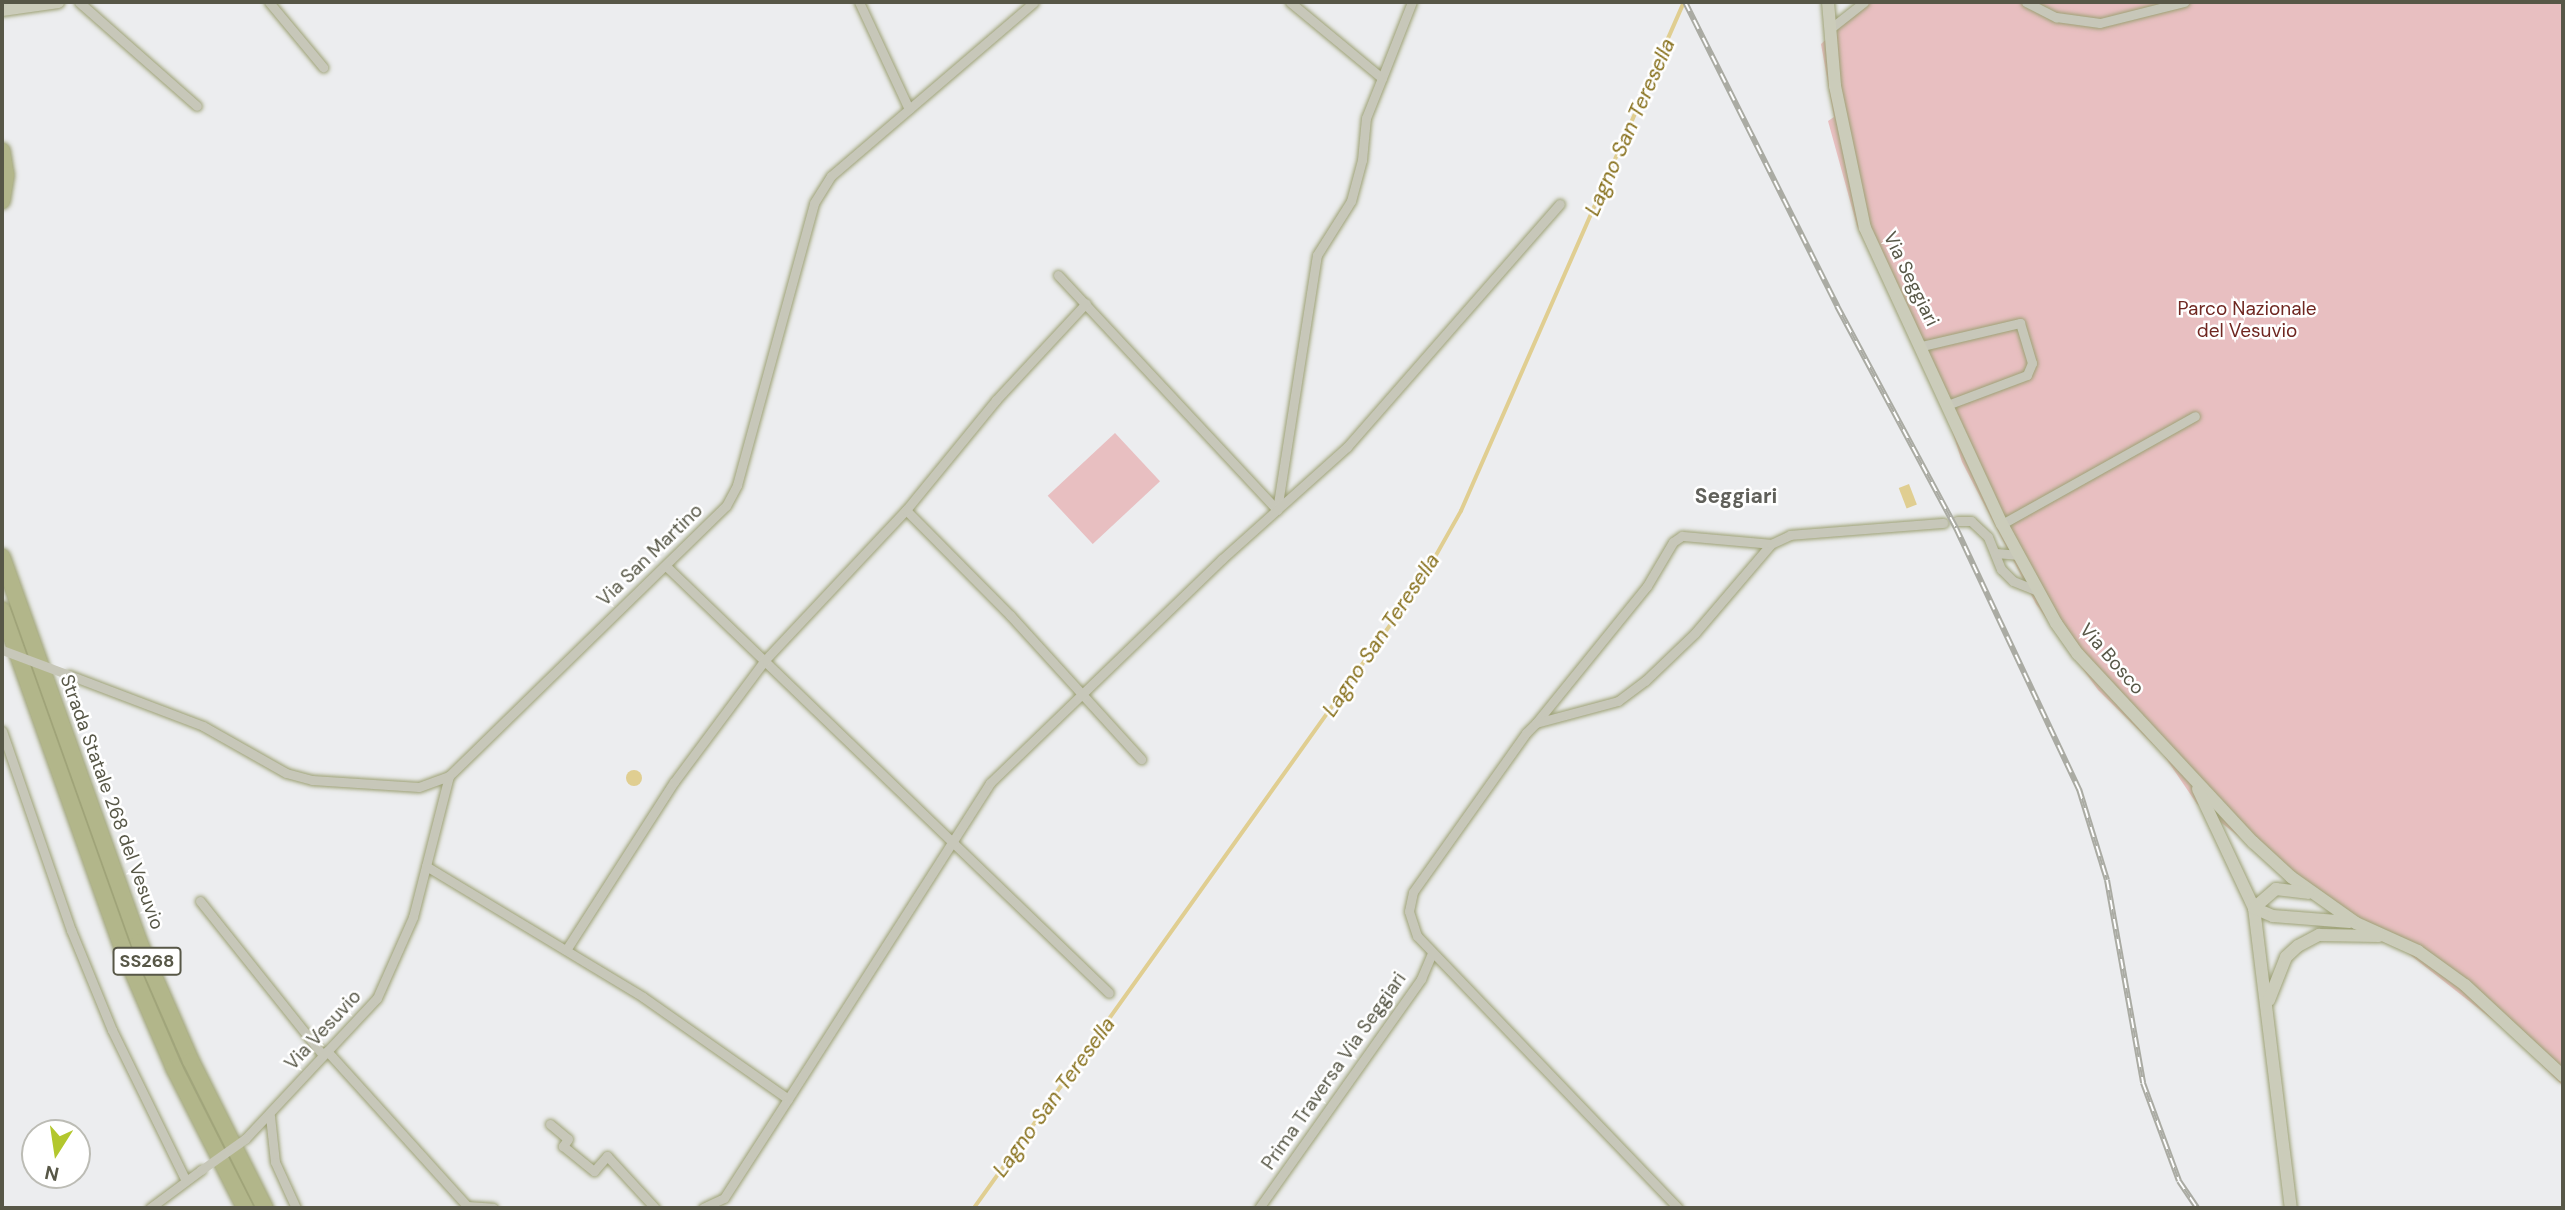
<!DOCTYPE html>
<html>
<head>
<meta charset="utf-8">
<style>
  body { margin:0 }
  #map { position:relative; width:2565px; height:1210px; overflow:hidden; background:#ecedef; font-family:"DM Sans",sans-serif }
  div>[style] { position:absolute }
  .green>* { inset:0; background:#e8bfc1; transform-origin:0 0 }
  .water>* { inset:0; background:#e0ce91; transform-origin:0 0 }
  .round { border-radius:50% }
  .stream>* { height:3.5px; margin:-1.75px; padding:0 1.75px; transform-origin:1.75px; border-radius:1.75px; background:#e0ce91 }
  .roads { filter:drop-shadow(0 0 2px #9da175) drop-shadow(0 0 2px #9da175) }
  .street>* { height:9px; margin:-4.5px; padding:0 4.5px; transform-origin:4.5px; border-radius:4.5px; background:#c7c7b9 }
  .secondary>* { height:12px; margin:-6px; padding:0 6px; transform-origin:6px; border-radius:6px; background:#cbccba }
  .highway>* { height:16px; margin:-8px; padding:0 8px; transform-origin:8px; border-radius:8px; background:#b2b68a }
  .rail>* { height:6px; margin-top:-3px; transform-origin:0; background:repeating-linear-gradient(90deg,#fff 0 10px,#aaaba3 0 20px); box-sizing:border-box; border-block:2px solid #aaaba3 }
  .street-bridge>* { height:9px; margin:-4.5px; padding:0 4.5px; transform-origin:4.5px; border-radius:4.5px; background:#c7c7b9 }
  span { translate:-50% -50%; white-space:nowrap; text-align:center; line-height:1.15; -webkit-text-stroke:5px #fff; paint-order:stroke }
  .shield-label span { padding:2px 5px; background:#fff; border:2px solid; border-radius:5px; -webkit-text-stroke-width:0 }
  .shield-label { font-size:18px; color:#575747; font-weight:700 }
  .street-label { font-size:19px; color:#575747 }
  .park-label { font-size:19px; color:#6f2721 }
  .water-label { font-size:21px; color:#87701c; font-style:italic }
  .neighbourhood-label { font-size:21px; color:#60605a; font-weight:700 }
  .frame { position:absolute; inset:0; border:4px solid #575747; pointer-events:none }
  .north { position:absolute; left:21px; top:1119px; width:70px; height:70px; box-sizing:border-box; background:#fff; border:2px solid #bcbcb5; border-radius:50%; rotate:192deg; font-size:19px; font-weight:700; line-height:28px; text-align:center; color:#575747 }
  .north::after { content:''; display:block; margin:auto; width:24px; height:32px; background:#b3c72e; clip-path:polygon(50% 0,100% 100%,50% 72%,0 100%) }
</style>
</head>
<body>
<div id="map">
  <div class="green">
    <i style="clip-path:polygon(1866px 2px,2563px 2px,2563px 1086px,2511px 1034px,2404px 950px,2369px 937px,2197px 804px,2163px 754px,2098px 690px,2036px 604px,1962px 462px,1943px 402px,1857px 226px,1828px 121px,1834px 117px,1821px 44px)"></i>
    <i style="left:1115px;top:433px;width:66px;height:92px;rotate:47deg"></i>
  </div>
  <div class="water">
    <i style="left:1909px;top:484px;width:22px;height:11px;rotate:69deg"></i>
    <i class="round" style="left:626px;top:770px;width:16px;height:16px"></i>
  </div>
  <div class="stream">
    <i style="left:974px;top:1208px;width:769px;rotate:-54.47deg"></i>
    <i style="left:1421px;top:582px;width:81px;rotate:-60.6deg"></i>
    <i style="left:1461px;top:511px;width:556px;rotate:-66.34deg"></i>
  </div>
  <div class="roads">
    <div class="street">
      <i style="left:79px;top:2px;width:157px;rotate:41.4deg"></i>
      <i style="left:269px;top:2px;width:85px;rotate:50.3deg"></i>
      <i style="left:859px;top:2px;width:118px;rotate:65deg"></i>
      <i style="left:1290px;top:2px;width:119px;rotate:39.6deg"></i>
      <i style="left:1382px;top:78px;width:82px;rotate:-68.5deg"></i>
      <i style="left:2026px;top:2px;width:34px;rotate:27deg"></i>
      <i style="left:2056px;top:17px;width:44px;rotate:7.8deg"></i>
      <i style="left:2100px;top:23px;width:87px;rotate:-14deg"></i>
      <i style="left:1831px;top:28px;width:42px;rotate:-38.2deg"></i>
      <i style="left:1058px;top:275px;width:321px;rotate:47deg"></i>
      <i style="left:1922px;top:346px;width:101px;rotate:-13.2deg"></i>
      <i style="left:2020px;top:323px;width:42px;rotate:73.3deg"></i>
      <i style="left:2032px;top:363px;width:13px;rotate:113deg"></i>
      <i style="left:2027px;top:375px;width:82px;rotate:159.4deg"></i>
      <i style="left:906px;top:510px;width:148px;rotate:45.3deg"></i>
      <i style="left:1010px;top:615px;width:195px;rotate:47.7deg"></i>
      <i style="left:1277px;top:510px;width:258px;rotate:-81.1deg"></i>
      <i style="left:1317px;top:255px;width:64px;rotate:-57.8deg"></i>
      <i style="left:1351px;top:201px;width:42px;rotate:-75deg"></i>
      <i style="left:1362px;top:160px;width:42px;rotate:-84.6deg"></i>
      <i style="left:1366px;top:118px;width:43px;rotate:-68.2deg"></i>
      <i style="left:1957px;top:521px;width:14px"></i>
      <i style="left:1971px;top:521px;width:23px;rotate:43deg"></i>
      <i style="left:1988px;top:537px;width:35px;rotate:68deg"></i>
      <i style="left:2001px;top:569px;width:17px;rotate:45deg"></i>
      <i style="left:2013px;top:581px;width:27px;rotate:22deg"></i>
      <i style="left:2002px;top:524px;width:221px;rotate:-29.2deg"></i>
      <i style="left:1996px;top:553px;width:23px;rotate:5deg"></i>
      <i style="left:666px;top:566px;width:615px;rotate:43.95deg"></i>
      <i style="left:69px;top:675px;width:143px;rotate:20.8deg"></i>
      <i style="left:203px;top:726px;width:95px;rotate:29.5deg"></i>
      <i style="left:286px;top:773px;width:27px;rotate:15deg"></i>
      <i style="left:312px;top:780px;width:107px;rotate:3.7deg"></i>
      <i style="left:419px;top:787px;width:32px;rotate:-20deg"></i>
      <i style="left:449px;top:776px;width:387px;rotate:-44.3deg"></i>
      <i style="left:726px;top:506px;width:24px;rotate:-62deg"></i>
      <i style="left:737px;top:485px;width:292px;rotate:-74.7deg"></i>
      <i style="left:814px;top:203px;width:32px;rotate:-58deg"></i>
      <i style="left:831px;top:176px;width:267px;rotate:-40.6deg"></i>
      <i style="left:1536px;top:723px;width:176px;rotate:-51deg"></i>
      <i style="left:1647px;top:586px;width:51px;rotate:-59.4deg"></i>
      <i style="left:1673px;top:542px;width:11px;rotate:-34deg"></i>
      <i style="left:1682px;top:536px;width:89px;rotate:5.1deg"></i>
      <i style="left:2px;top:731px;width:211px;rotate:70.9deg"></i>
      <i style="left:71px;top:930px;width:108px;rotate:67.7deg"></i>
      <i style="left:112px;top:1030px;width:166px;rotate:63.9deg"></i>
      <i style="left:426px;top:866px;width:253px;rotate:31.1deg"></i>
      <i style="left:643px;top:997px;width:177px;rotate:35.1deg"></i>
      <i style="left:788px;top:1099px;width:118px;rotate:122.9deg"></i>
      <i style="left:724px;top:1198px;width:23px;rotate:155deg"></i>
      <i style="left:200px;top:901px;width:197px;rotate:51.4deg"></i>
      <i style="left:566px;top:950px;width:200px;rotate:-57.3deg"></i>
      <i style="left:674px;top:782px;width:152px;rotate:-53.3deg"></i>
      <i style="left:765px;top:660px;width:206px;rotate:-46.8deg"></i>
      <i style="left:906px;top:510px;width:142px;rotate:-50.7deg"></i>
      <i style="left:996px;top:400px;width:132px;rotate:-47.1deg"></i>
      <i style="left:327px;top:1051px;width:209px;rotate:47.9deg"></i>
      <i style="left:467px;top:1206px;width:26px;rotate:4deg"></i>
      <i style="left:788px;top:1099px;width:375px;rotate:-57.4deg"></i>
      <i style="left:990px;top:783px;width:322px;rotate:-44deg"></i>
      <i style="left:1222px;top:559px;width:168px;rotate:-41.9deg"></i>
      <i style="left:1347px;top:447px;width:323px;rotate:-48.8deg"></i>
      <i style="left:270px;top:1116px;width:46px;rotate:83.8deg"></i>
      <i style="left:275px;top:1162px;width:51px;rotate:65.5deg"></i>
      <i style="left:550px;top:1124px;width:23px;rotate:40deg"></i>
      <i style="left:568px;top:1139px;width:9px;rotate:126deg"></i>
      <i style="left:563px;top:1146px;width:40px;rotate:39deg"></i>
      <i style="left:594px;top:1171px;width:20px;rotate:-49deg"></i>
      <i style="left:607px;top:1156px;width:71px;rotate:47.3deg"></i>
      <i style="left:245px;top:1139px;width:193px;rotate:-46.9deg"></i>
      <i style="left:377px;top:998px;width:89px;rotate:-66deg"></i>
      <i style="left:413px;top:917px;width:146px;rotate:-75.7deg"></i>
      <i style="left:150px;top:1208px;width:64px;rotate:-36.7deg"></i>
      <i style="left:1259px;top:1208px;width:281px;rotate:-54.7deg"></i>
      <i style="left:1421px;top:979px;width:28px;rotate:-67deg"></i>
      <i style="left:1678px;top:1208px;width:377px;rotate:-133.8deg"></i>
      <i style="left:1417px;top:936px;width:26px;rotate:-108deg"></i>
      <i style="left:1409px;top:911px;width:19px;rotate:-78deg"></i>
      <i style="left:1413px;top:892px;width:195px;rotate:-54.6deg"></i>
      <i style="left:1526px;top:733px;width:14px;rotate:-45deg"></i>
      <i style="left:1536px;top:723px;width:85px;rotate:-15deg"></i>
      <i style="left:1618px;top:701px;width:34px;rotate:-37deg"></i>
      <i style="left:1645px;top:681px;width:69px;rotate:-43.8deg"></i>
      <i style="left:1695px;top:633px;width:117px;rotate:-49.5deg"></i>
      <i style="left:1771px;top:544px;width:21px;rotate:-25deg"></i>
      <i style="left:1790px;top:535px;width:154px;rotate:-4.5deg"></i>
    </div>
    <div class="secondary">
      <i style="left:1828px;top:2px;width:84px;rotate:85.2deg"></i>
      <i style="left:1835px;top:86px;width:145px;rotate:78.1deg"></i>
      <i style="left:1865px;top:228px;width:326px;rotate:65.2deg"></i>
      <i style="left:2002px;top:524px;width:113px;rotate:61.4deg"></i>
      <i style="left:2056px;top:623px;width:38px;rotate:55deg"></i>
      <i style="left:2078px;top:654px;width:257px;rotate:47.1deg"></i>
      <i style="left:2253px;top:842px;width:52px;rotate:42.6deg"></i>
      <i style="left:2291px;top:877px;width:80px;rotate:35.3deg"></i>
      <i style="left:2356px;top:923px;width:68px;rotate:24.3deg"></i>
      <i style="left:2418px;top:951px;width:58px;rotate:35.9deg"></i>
      <i style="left:2465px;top:985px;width:134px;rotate:42.9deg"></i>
      <i style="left:2px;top:10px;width:57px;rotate:-8.1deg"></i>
      <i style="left:2198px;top:789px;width:132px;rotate:64.8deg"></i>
      <i style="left:2254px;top:908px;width:302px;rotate:83deg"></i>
      <i style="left:2254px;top:908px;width:21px;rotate:23deg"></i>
      <i style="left:2273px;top:916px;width:77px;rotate:4.5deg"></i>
      <i style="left:2254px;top:908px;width:29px;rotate:-41deg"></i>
      <i style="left:2276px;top:889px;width:32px;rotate:7deg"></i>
      <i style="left:2269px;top:1000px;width:46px;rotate:-68.4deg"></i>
      <i style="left:2286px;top:957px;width:16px;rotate:-43deg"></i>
      <i style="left:2298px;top:946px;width:24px;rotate:-28deg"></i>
      <i style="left:2319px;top:935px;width:60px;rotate:1deg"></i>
    </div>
    <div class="highway">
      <i style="left:2px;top:151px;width:24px;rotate:81deg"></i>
      <i style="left:6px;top:175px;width:26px;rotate:99deg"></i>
      <i style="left:2px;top:557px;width:409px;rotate:70.4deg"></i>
      <i style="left:139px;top:942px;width:130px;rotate:66.4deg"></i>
      <i style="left:191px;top:1061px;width:165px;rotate:63.3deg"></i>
      <i style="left:2px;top:610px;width:358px;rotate:70.4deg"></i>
      <i style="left:122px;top:947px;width:132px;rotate:66.7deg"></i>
      <i style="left:174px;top:1068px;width:157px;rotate:63.1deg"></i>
    </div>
  </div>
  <div class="rail">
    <i style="left:1685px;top:2px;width:340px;rotate:63.4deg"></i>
    <i style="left:1837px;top:306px;width:252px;rotate:61.8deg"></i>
    <i style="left:1956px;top:528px;width:289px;rotate:64.8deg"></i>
    <i style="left:2079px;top:789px;width:95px;rotate:72.9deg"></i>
    <i style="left:2107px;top:880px;width:206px;rotate:79.9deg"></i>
    <i style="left:2143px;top:1083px;width:104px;rotate:69.8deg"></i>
    <i style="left:2179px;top:1181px;width:32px;rotate:56deg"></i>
  </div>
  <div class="street-bridge">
    <i style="left:2px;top:650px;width:72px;rotate:20.5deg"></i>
    <i style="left:201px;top:1170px;width:54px;rotate:-35.2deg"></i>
  </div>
  <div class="shield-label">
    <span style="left:147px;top:961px">SS268</span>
  </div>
  <div class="street-label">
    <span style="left:1911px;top:279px;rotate:64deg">Via Seggiari</span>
    <span style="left:650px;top:555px;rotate:-44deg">Via San Martino</span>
    <span style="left:2112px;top:659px;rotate:49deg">Via Bosco</span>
    <span style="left:112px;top:802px;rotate:70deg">Strada Statale 268 del Vesuvio</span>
    <span style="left:323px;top:1030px;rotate:-47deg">Via Vesuvio</span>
    <span style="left:1334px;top:1071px;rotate:-55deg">Prima Traversa Via Seggiari</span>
  </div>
  <div class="park-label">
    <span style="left:2247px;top:320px">Parco Nazionale<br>del Vesuvio</span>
  </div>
  <div class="water-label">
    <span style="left:1630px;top:127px;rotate:-66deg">Lagno San Teresella</span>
    <span style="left:1381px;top:635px;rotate:-56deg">Lagno San Teresella</span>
    <span style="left:1054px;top:1097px;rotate:-54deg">Lagno San Teresella</span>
  </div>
  <div class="neighbourhood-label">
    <span style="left:1736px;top:496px">Seggiari</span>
  </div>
  <div class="frame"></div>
  <div class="north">N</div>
</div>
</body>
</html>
